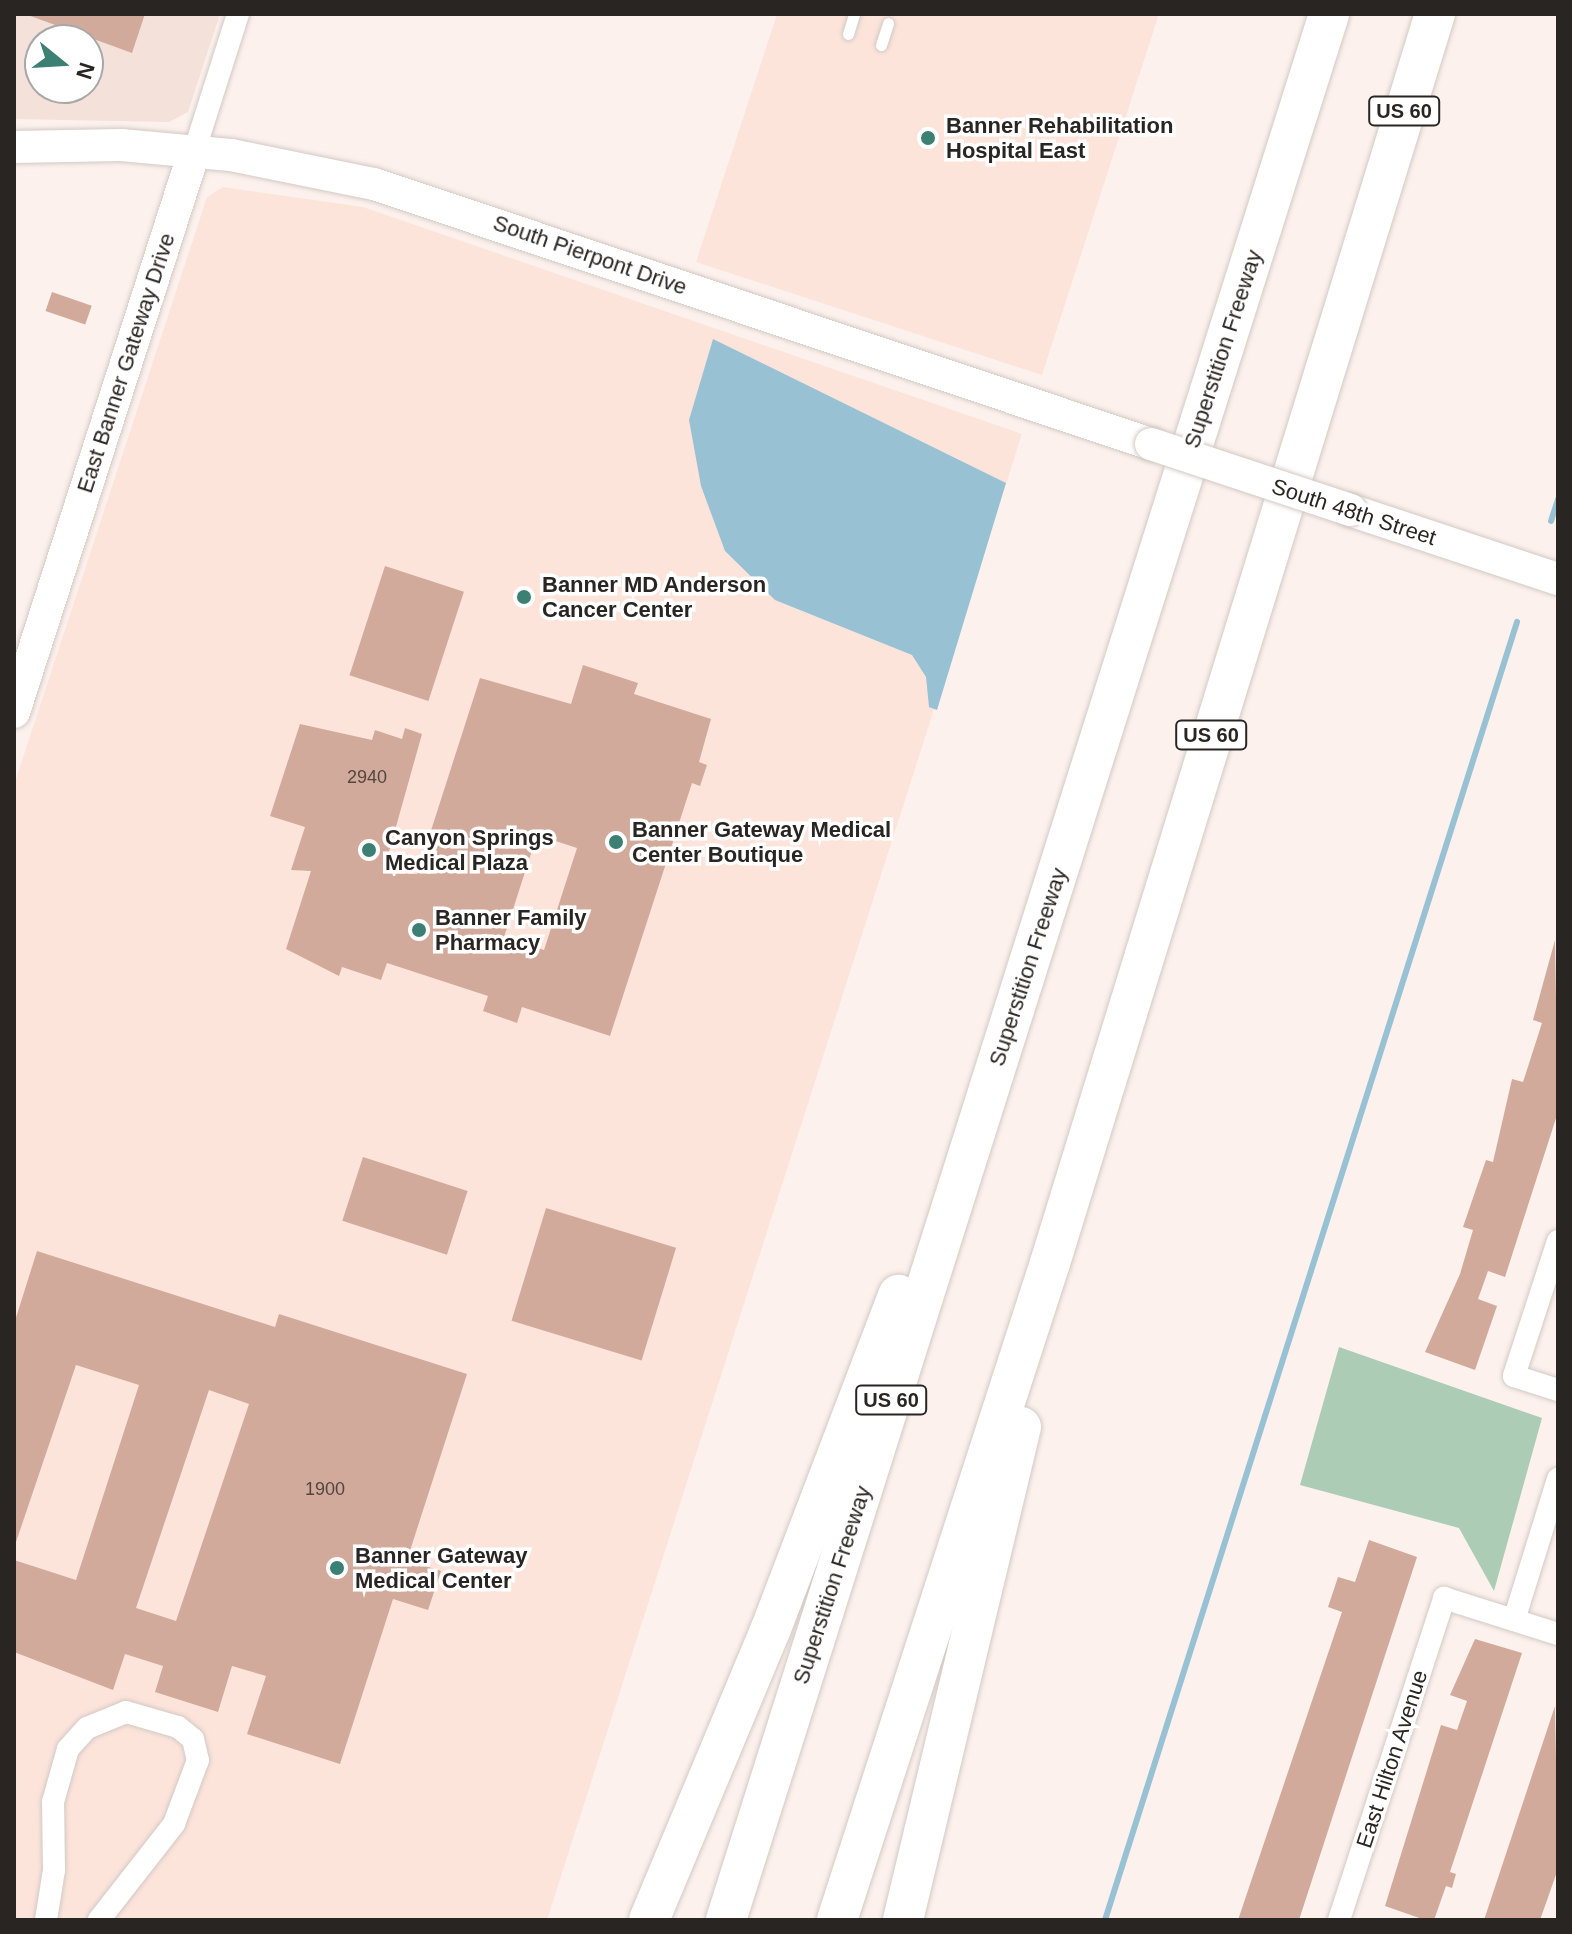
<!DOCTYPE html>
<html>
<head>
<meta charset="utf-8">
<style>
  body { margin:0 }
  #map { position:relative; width:1572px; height:1934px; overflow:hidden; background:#fcf1ed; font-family:Arial,sans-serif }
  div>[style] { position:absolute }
  .built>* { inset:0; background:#f3e1da }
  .medical>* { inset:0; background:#fde4db }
  .green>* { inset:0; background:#acccb6 }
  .water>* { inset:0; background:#98c2d4 }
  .stream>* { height:6px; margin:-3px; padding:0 3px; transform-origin:3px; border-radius:3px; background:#98c2d4 }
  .building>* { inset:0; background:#d2aa9b; transform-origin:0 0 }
  .roads { filter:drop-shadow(0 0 2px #d3c9c5) drop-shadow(0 0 2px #d3c9c5) }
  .lane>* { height:11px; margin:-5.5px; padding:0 5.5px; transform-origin:5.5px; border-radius:5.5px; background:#fff }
  .street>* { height:22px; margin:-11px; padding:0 11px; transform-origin:11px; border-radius:11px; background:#fff }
  .secondary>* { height:32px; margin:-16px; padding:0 16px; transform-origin:16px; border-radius:16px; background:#fff }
  .highway>* { height:40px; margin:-20px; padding:0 20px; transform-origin:20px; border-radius:20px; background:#fff }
  .bridges { filter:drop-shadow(0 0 2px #d3c9c5) drop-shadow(0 0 2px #d3c9c5) }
  .secondary-bridge>* { height:32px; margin:-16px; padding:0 16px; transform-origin:16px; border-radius:16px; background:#fff }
  .dots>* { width:22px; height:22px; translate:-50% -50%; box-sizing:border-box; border:4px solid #fff; border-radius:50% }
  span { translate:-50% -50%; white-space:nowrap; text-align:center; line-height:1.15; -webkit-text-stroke:7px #fff; paint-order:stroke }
  .number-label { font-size:18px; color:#524641 }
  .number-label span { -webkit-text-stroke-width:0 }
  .shield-label span { padding:2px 6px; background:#fff; border:2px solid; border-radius:6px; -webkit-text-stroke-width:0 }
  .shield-label { font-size:20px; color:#282523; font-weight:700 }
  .poi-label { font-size:22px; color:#282523; font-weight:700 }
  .left { translate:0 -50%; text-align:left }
  .street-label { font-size:22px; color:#282523 }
  .frame { position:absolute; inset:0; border:16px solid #282523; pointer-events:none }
  .north { position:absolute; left:24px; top:24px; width:80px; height:80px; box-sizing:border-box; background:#fff; border:2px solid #a9a8a7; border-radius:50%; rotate:108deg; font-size:22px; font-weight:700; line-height:32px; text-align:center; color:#282523 }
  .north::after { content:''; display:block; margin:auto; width:28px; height:36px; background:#3c8074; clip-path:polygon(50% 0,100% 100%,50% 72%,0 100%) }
</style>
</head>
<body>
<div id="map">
  <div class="built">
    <i style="clip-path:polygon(evenodd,14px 14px,220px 14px,188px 112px,169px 122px,14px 119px,14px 14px,40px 40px,88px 40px,88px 88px,40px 88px,40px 40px)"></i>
  </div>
  <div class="medical">
    <i style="clip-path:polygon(777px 14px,1159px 14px,1042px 375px,696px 262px)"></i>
    <i style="clip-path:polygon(223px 187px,363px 207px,1022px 434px,547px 1920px,14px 1920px,14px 785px,207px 197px)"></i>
  </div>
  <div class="green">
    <i style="clip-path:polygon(1339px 1347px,1542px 1418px,1494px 1591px,1459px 1528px,1300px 1485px)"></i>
  </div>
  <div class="water">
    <i style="clip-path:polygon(713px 339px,1006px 483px,937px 710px,929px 707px,926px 677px,912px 655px,775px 600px,725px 551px,701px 486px,689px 420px)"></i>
  </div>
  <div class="stream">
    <i style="left:1551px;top:521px;width:23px;rotate:-72deg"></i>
    <i style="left:1105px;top:1920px;width:1362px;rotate:-72.39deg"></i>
  </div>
  <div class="building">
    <i style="clip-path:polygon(25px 14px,145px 14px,132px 53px)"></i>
    <i style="left:52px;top:292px;width:42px;height:20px;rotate:19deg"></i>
    <i style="left:385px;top:566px;width:83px;height:115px;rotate:18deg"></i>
    <i style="clip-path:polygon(evenodd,583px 665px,638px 683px,634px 694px,711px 719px,699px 762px,707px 765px,700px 786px,692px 783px,610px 1036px,522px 1007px,517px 1023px,483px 1011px,488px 996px,387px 963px,381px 980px,342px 967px,339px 976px,286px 949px,311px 871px,291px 870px,305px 827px,270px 816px,300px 724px,372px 740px,375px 730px,402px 739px,405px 728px,422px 734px,383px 873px,417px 874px,480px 678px,571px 704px,583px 665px,537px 835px,577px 848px,544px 950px,504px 937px,537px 835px)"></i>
    <i style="clip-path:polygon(1555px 940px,1558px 1112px,1505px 1277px,1488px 1271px,1478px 1299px,1497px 1306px,1475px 1370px,1425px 1352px,1460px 1274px,1473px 1230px,1463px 1227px,1486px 1160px,1493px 1162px,1512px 1079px,1523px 1082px,1542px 1023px,1533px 1020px)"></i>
    <i style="left:363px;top:1157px;width:110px;height:67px;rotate:18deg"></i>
    <i style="left:546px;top:1208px;width:136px;height:118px;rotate:17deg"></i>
    <i style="clip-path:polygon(evenodd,37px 1251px,275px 1327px,279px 1314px,467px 1374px,407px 1560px,441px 1571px,428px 1610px,393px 1599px,340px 1764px,247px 1734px,266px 1676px,232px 1666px,218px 1712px,155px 1692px,163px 1666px,125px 1654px,113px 1690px,14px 1652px,14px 1560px,76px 1580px,139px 1385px,76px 1365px,14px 1548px,14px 1324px,37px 1251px,209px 1390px,249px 1404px,176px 1621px,136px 1608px,209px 1390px)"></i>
    <i style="clip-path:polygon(1369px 1540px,1417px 1557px,1299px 1920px,1238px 1920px,1342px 1612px,1328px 1607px,1338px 1577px,1355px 1582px)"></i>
    <i style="clip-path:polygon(1475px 1639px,1522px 1653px,1450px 1872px,1456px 1874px,1452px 1888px,1446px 1886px,1434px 1920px,1425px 1920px,1385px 1906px,1441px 1725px,1457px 1730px,1467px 1701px,1450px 1695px)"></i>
    <i style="clip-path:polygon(1555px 1706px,1558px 1869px,1540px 1920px,1484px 1920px)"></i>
  </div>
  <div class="roads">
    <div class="lane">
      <i style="left:848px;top:34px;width:21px;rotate:-73deg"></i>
      <i style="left:881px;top:45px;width:23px;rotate:-72deg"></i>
    </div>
    <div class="street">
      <i style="left:194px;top:152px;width:145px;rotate:-72.3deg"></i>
      <i style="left:1558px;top:1241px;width:142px;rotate:108.1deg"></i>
      <i style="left:1514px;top:1376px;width:46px;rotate:17.7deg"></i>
      <i style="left:1514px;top:1620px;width:148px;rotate:-72.7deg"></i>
      <i style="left:46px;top:1920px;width:51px;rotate:-80.9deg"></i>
      <i style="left:54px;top:1870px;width:68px;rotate:-90.8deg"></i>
      <i style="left:53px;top:1802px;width:55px;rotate:-74.2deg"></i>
      <i style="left:68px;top:1749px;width:28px;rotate:-48deg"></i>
      <i style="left:87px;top:1728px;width:42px;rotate:-22.3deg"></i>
      <i style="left:126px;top:1712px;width:54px;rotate:16.1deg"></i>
      <i style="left:178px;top:1727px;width:19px;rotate:39deg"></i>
      <i style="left:193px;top:1739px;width:22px;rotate:77deg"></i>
      <i style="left:198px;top:1760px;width:68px;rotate:110.6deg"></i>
      <i style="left:174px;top:1824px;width:122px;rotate:128deg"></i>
      <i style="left:1339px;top:1920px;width:339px;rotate:-71.9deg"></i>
      <i style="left:1444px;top:1598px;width:120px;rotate:17.5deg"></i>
    </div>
    <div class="secondary">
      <i style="left:14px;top:147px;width:107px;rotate:-1.1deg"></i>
      <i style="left:121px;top:145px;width:110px;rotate:5.2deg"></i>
      <i style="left:231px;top:155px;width:146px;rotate:11.5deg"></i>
      <i style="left:374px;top:184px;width:819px;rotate:18.5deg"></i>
      <i style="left:1350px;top:510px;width:219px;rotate:18.4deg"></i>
      <i style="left:14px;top:712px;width:588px;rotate:-72.18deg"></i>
    </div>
    <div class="highway">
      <i style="left:649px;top:1920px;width:313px;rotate:-67.3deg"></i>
      <i style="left:770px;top:1631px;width:360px;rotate:-69.1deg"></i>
      <i style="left:726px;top:1920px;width:1999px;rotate:-72.44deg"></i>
      <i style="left:837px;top:1920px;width:691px;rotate:-72.04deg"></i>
      <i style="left:1050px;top:1263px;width:1307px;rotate:-72.87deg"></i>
      <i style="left:903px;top:1920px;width:507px;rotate:-76.54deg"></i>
    </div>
  </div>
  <div class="bridges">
    <div class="secondary-bridge">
      <i style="left:1151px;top:444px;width:210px;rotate:18.3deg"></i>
    </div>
  </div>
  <div class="dots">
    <i style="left:928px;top:138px;background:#3c8074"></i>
    <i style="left:524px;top:597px;background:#3c8074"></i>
    <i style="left:616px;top:842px;background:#3c8074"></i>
    <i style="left:369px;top:850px;background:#3c8074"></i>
    <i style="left:419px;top:930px;background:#3c8074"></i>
    <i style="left:337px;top:1568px;background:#3c8074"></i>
  </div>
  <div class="number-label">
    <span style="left:367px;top:777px">2940</span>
    <span style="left:325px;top:1489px">1900</span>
  </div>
  <div class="shield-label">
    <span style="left:1404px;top:111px">US 60</span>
    <span style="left:1211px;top:735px">US 60</span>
    <span style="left:891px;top:1400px">US 60</span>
  </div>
  <div class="poi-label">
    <span class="left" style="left:946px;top:138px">Banner Rehabilitation<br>Hospital East</span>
    <span class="left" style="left:542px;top:597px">Banner MD Anderson<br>Cancer Center</span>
    <span class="left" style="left:632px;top:842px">Banner Gateway Medical<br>Center Boutique</span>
    <span class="left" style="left:385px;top:850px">Canyon Springs<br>Medical Plaza</span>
    <span class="left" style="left:435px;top:930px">Banner Family<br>Pharmacy</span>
    <span class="left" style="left:355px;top:1568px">Banner Gateway<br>Medical Center</span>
  </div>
  <div class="street-label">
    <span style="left:590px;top:255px;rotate:19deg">South Pierpont Drive</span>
    <span style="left:1223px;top:349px;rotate:-72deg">Superstition Freeway</span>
    <span style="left:126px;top:363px;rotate:-72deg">East Banner Gateway Drive</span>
    <span style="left:1354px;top:512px;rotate:18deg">South 48th Street</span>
    <span style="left:1028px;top:967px;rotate:-72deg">Superstition Freeway</span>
    <span style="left:832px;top:1585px;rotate:-72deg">Superstition Freeway</span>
    <span style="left:1392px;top:1759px;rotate:-72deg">East Hilton Avenue</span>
  </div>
  <div class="frame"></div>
  <div class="north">N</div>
</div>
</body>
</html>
